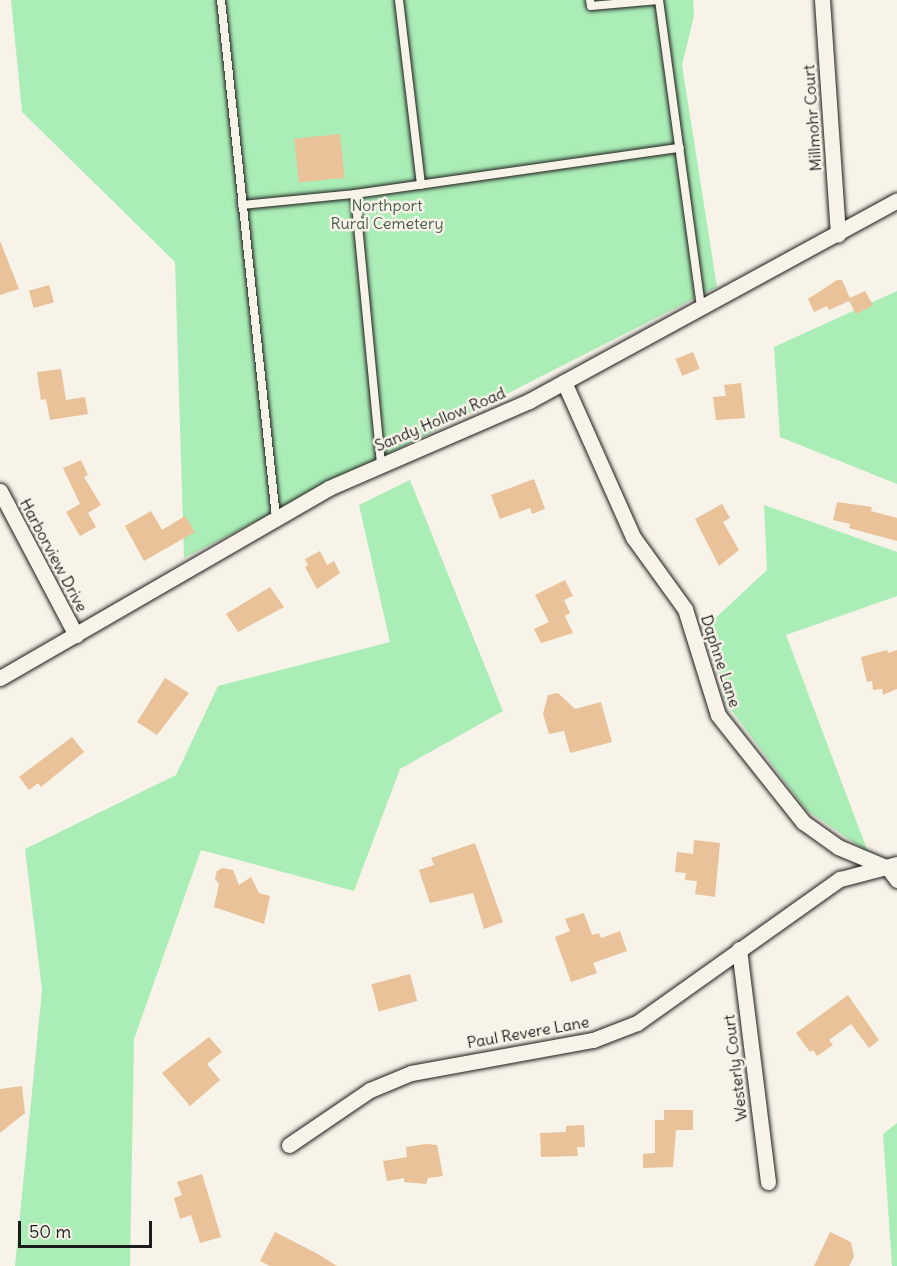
<!DOCTYPE html>
<html>
<head>
<meta charset="utf-8">
<style>
  body { margin:0 }
  #map { position:relative; width:897px; height:1266px; overflow:hidden; background:#f7f3e8; font-family:Delius,sans-serif }
  div>[style] { position:absolute }
  .green>* { inset:0; background:#abedb7 }
  .building>* { inset:0; background:#e9c29a; transform-origin:0 0 }
  .roads { filter:drop-shadow(0 0 2px #1c1c1c) drop-shadow(0 0 2px #1c1c1c) }
  .service>* { height:8px; margin:-4px; padding:0 4px; transform-origin:4px; border-radius:4px; background:#f7f3e8 }
  .minor>* { height:15px; margin:-7.5px; padding:0 7.5px; transform-origin:7.5px; border-radius:7.5px; background:#f7f3e8 }
  span { translate:-50% -50%; white-space:nowrap; text-align:center; line-height:1.15; -webkit-text-stroke:5px #f7f3e8; paint-order:stroke }
  .street-label { font-size:16px; color:#1c1c1c }
  .park-label { font-size:16px; color:#475b4a }
  .scale { position:absolute; left:18px; top:1221px; width:134px; height:27px; box-sizing:border-box; border:3px solid #1c1c1c; border-top:0; padding-left:8px; font-size:18px; line-height:21px; white-space:nowrap; color:#1c1c1c; -webkit-text-stroke:4px #f7f3e8; paint-order:stroke }
</style>
</head>
<body>
<div id="map">
  <div class="green">
    <i style="clip-path:polygon(11px 0,693px 0,694px 16px,682px 65px,717px 287px,184px 558px,175px 262px,22px 112px)"></i>
    <i style="clip-path:polygon(897px 291px,897px 484px,780px 437px,774px 347px)"></i>
    <i style="clip-path:polygon(410px 480px,503px 711px,400px 769px,354px 891px,201px 850px,134px 1039px,130px 1266px,15px 1266px,42px 990px,25px 849px,176px 775px,218px 686px,390px 642px,359px 505px)"></i>
    <i style="clip-path:polygon(764px 505px,897px 552px,897px 596px,786px 635px,868px 852px,806px 810px,724px 700px,709px 624px,767px 570px)"></i>
    <i style="clip-path:polygon(897px 1123px,897px 1266px,892px 1266px,883px 1134px)"></i>
  </div>
  <div class="building">
    <i style="left:340px;top:134px;width:44px;height:46px;rotate:84deg"></i>
    <i style="clip-path:polygon(0 241px,19px 289px,0 295px)"></i>
    <i style="clip-path:polygon(837px 280px,842px 280px,850px 298px,865px 291px,873px 305px,856px 314px,849px 301px,829px 310px,827px 306px,814px 312px,808px 299px)"></i>
    <i style="left:49px;top:285px;width:18px;height:21px;rotate:74deg"></i>
    <i style="left:693px;top:352px;width:18px;height:19px;rotate:68deg"></i>
    <i style="clip-path:polygon(61px 369px,66px 400px,85px 397px,88px 414px,50px 420px,46px 399px,41px 400px,37px 372px)"></i>
    <i style="clip-path:polygon(741px 383px,745px 418px,716px 420px,713px 397px,726px 396px,724px 385px)"></i>
    <i style="clip-path:polygon(81px 460px,88px 475px,84px 477px,101px 505px,88px 513px,96px 527px,80px 536px,66px 512px,80px 504px,63px 468px)"></i>
    <i style="clip-path:polygon(534px 479px,545px 509px,532px 514px,530px 508px,500px 519px,491px 495px)"></i>
    <i style="clip-path:polygon(837px 502px,872px 507px,871px 511px,897px 518px,897px 541px,849px 528px,850px 524px,833px 520px)"></i>
    <i style="clip-path:polygon(722px 504px,730px 518px,723px 522px,739px 550px,719px 566px,695px 519px)"></i>
    <i style="clip-path:polygon(151px 511px,162px 530px,185px 516px,195px 532px,144px 561px,125px 526px)"></i>
    <i style="clip-path:polygon(320px 551px,327px 565px,334px 561px,340px 573px,317px 589px,305px 567px,308px 565px,305px 559px)"></i>
    <i style="clip-path:polygon(565px 580px,573px 596px,564px 600px,570px 613px,565px 616px,573px 633px,541px 643px,534px 629px,549px 622px,535px 595px)"></i>
    <i style="clip-path:polygon(270px 587px,284px 607px,238px 632px,226px 614px)"></i>
    <i style="clip-path:polygon(887px 650px,888px 653px,897px 650px,897px 689px,883px 695px,882px 689px,873px 690px,872px 681px,867px 682px,861px 657px)"></i>
    <i style="clip-path:polygon(165px 678px,189px 693px,157px 735px,137px 722px)"></i>
    <i style="clip-path:polygon(558px 693px,575px 709px,601px 702px,612px 742px,570px 753px,564px 731px,549px 734px,543px 714px,548px 695px)"></i>
    <i style="clip-path:polygon(72px 737px,84px 752px,41px 787px,38px 783px,29px 790px,19px 777px)"></i>
    <i style="clip-path:polygon(694px 840px,720px 843px,715px 897px,695px 894px,697px 881px,685px 880px,686px 873px,675px 872px,677px 852px,693px 854px)"></i>
    <i style="clip-path:polygon(475px 843px,503px 922px,484px 929px,473px 893px,430px 903px,419px 870px,434px 865px,431px 858px)"></i>
    <i style="clip-path:polygon(223px 868px,233px 870px,239px 885px,251px 877px,259px 893px,270px 896px,264px 924px,214px 907px,219px 884px,215px 879px,217px 871px)"></i>
    <i style="clip-path:polygon(584px 913px,592px 935px,599px 933px,601px 938px,620px 931px,627px 951px,593px 963px,597px 973px,571px 982px,555px 937px,570px 931px,565px 919px)"></i>
    <i style="left:410px;top:974px;width:28px;height:40px;rotate:75deg"></i>
    <i style="clip-path:polygon(848px 995px,879px 1040px,869px 1048px,851px 1024px,829px 1040px,833px 1045px,817px 1056px,813px 1050px,810px 1052px,796px 1033px)"></i>
    <i style="clip-path:polygon(209px 1037px,222px 1052px,207px 1064px,220px 1080px,190px 1106px,162px 1073px)"></i>
    <i style="clip-path:polygon(22px 1086px,25px 1113px,0 1133px,0 1089px)"></i>
    <i style="clip-path:polygon(664px 1110px,693px 1110px,693px 1130px,676px 1130px,673px 1167px,643px 1168px,643px 1154px,655px 1153px,655px 1120px,664px 1120px)"></i>
    <i style="clip-path:polygon(584px 1125px,585px 1147px,577px 1147px,578px 1156px,541px 1157px,540px 1133px,566px 1132px,566px 1126px)"></i>
    <i style="clip-path:polygon(426px 1144px,437px 1145px,443px 1176px,428px 1178px,426px 1184px,404px 1182px,404px 1178px,387px 1181px,383px 1161px,407px 1157px,406px 1147px)"></i>
    <i style="clip-path:polygon(202px 1174px,221px 1237px,200px 1243px,191px 1215px,180px 1219px,174px 1198px,182px 1195px,177px 1182px)"></i>
    <i style="clip-path:polygon(275px 1232px,318px 1254px,337px 1266px,270px 1266px,260px 1261px)"></i>
    <i style="clip-path:polygon(830px 1232px,851px 1242px,854px 1257px,849px 1266px,814px 1266px)"></i>
  </div>
  <div class="roads">
    <div class="service">
      <i style="left:221px;top:0;width:520px;rotate:83.93deg"></i>
      <i style="left:399px;top:0;width:186px;rotate:83.2deg"></i>
      <i style="left:590px;top:0;width:6px;rotate:81deg"></i>
      <i style="left:591px;top:6px;width:68px;rotate:-5deg"></i>
      <i style="left:659px;top:0;width:311px;rotate:82.2deg"></i>
      <i style="left:355px;top:194px;width:270px;rotate:84.5deg"></i>
      <i style="left:242px;top:205px;width:114px;rotate:-5.6deg"></i>
      <i style="left:355px;top:194px;width:328px;rotate:-8.1deg"></i>
    </div>
    <div class="minor">
      <i style="left:822px;top:0;width:235px;rotate:86.1deg"></i>
      <i style="left:564px;top:382px;width:170px;rotate:66deg"></i>
      <i style="left:633px;top:537px;width:89px;rotate:54.2deg"></i>
      <i style="left:685px;top:609px;width:111px;rotate:72.7deg"></i>
      <i style="left:718px;top:715px;width:137px;rotate:51.5deg"></i>
      <i style="left:803px;top:822px;width:43px;rotate:35.5deg"></i>
      <i style="left:838px;top:847px;width:54px;rotate:22.8deg"></i>
      <i style="left:888px;top:868px;width:15px;rotate:53deg"></i>
      <i style="left:0;top:491px;width:163px;rotate:62.2deg"></i>
      <i style="left:0;top:678px;width:380px;rotate:-30deg"></i>
      <i style="left:329px;top:488px;width:218px;rotate:-23.5deg"></i>
      <i style="left:529px;top:401px;width:419px;rotate:-28.6deg"></i>
      <i style="left:739px;top:949px;width:235px;rotate:82.9deg"></i>
      <i style="left:289px;top:1145px;width:98px;rotate:-34.2deg"></i>
      <i style="left:370px;top:1090px;width:44px;rotate:-22.5deg"></i>
      <i style="left:411px;top:1073px;width:185px;rotate:-10.3deg"></i>
      <i style="left:593px;top:1040px;width:47px;rotate:-21.1deg"></i>
      <i style="left:637px;top:1023px;width:249px;rotate:-35.4deg"></i>
      <i style="left:840px;top:879px;width:59px;rotate:-14.7deg"></i>
    </div>
  </div>
  <div class="street-label">
    <span style="left:812px;top:118px;rotate:-94deg">Millmohr Court</span>
    <span style="left:440px;top:419px;rotate:-23deg">Sandy Hollow Road</span>
    <span style="left:54px;top:555px;rotate:62deg">Harborview Drive</span>
    <span style="left:721px;top:661px;rotate:72deg">Daphne Lane</span>
    <span style="left:528px;top:1032px;rotate:-10deg">Paul Revere Lane</span>
    <span style="left:735px;top:1068px;rotate:-97deg">Westerly Court</span>
  </div>
  <div class="park-label">
    <span style="left:387px;top:214px">Northport<br>Rural Cemetery</span>
  </div>
  <div class="scale">50 m</div>
</div>
</body>
</html>
